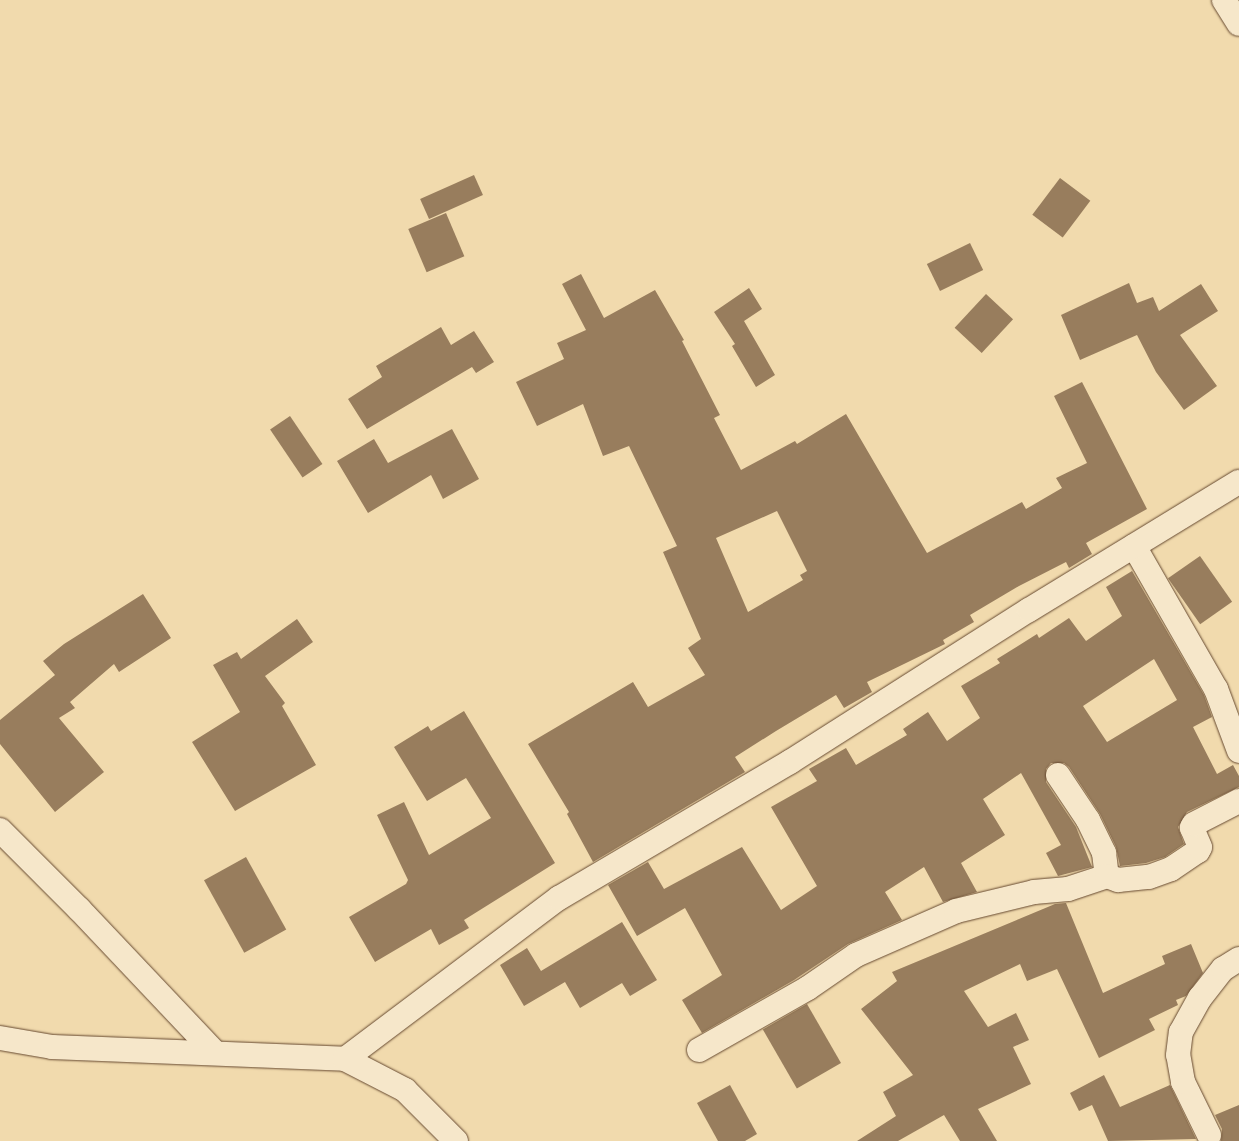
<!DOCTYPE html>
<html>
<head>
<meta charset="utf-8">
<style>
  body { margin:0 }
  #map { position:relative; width:1239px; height:1141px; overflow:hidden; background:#f1daad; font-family:"EB Garamond",serif }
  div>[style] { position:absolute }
  .building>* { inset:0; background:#987d5d; transform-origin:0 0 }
  .roads { filter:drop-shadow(0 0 1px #664930) drop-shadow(0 0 1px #664930) }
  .street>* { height:24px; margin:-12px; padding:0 12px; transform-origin:12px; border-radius:12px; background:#f6e7ca }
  span { translate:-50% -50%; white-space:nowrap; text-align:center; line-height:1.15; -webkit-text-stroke:5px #f6e7ca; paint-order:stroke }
</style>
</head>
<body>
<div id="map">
  <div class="building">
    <i style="left:474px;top:175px;width:22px;height:59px;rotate:66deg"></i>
    <i style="left:1060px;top:178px;width:38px;height:46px;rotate:37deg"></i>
    <i style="left:446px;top:213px;width:47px;height:41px;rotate:67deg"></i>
    <i style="left:970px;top:243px;width:30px;height:48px;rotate:64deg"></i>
    <i style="clip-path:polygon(evenodd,581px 274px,604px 318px,655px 290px,684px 340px,682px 341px,720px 415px,714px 418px,741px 470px,795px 441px,797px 444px,846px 414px,927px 553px,1022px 502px,1026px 509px,1062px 488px,1056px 478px,1087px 463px,1054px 396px,1082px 382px,1147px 509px,1086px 543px,1092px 554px,1069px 568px,1066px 562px,1019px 586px,970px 615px,974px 622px,943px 640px,945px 644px,867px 682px,872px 692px,844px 708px,836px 695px,776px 731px,735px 757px,745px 772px,593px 862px,567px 814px,569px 812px,528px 744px,633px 682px,648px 707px,705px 675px,688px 648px,701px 639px,663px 552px,677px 546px,629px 446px,603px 456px,583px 404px,537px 426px,516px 382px,564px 359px,557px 343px,586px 330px,562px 284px,581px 274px,777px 511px,807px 571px,800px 575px,803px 580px,748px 612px,716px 538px,777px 511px)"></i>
    <i style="clip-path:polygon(1129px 283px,1137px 303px,1153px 297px,1159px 311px,1201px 284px,1218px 311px,1180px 335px,1217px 386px,1184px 410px,1156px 372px,1137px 335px,1080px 360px,1061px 315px)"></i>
    <i style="clip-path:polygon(749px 288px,762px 309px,744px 321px,775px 375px,756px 387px,732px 346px,735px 344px,714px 312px)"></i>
    <i style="left:986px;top:294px;width:37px;height:46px;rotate:43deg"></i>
    <i style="clip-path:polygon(441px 327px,451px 345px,474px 331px,494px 362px,476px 373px,472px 367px,367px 429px,348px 399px,382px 377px,376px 366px)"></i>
    <i style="left:290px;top:416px;width:58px;height:24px;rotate:56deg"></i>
    <i style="clip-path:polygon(452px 429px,479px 479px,443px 499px,431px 475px,368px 513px,337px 461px,374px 439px,388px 463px)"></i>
    <i style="left:1200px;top:556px;width:56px;height:39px;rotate:55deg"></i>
    <i style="clip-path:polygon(evenodd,1132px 571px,1204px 695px,1212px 717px,1193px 727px,1217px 774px,1233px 765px,1239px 776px,1239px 787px,1187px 812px,1178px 827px,1184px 844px,1165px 857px,1146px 863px,1120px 866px,1116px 847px,1100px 814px,1069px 767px,1064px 763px,1051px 763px,1046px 769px,1046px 782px,1076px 827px,1092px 867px,1058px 876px,1046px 853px,1061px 845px,1021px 773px,983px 799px,1005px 835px,961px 863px,977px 892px,943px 902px,924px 867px,885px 892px,902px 920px,848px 944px,794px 980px,702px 1033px,682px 1000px,722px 975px,685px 908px,637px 936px,608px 885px,648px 862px,664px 889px,742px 847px,781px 910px,817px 886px,771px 807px,817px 781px,809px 769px,846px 748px,856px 765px,907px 735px,903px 729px,928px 712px,947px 741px,980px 718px,961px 686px,1000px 663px,997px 659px,1037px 634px,1039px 638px,1069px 618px,1086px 641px,1122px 616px,1106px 587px,1132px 571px,1154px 659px,1177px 700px,1107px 742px,1083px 706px,1154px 659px)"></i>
    <i style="clip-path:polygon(143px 594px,171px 638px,119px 672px,114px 664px,70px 702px,75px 708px,59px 718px,104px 772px,55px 812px,0 744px,0 720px,55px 675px,43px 661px,64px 644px)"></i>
    <i style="clip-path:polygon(297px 619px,313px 642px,265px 676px,285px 703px,282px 706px,316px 765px,235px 811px,192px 742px,240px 712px,213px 665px,237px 652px,241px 659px)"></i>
    <i style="clip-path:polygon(464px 711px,555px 863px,464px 920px,469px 928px,439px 945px,431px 929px,375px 962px,349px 917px,406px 884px,408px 880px,377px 815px,404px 802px,429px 855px,491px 818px,466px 778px,427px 801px,394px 747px,428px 726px,431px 731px)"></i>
    <i style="left:246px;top:857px;width:83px;height:48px;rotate:61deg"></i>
    <i style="clip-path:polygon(1066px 903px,1103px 993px,1165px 964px,1162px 956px,1191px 944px,1203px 973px,1186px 996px,1176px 1000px,1178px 1005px,1149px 1019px,1155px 1030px,1099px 1058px,1057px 969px,1027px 981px,1020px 964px,964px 991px,988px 1027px,1016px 1013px,1029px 1040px,1013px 1047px,1031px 1084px,978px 1109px,997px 1141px,960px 1141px,944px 1115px,898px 1141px,857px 1141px,896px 1116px,883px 1092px,913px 1075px,861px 1009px,897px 981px,892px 972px,1055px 904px)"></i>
    <i style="clip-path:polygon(622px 922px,657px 980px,630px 996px,622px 983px,580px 1008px,565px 982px,524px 1006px,500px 965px,527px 948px,541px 971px)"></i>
    <i style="left:807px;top:1004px;width:68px;height:51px;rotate:60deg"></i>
    <i style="clip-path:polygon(1104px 1075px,1120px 1107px,1170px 1085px,1196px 1139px,1108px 1141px,1092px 1105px,1079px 1111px,1070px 1093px)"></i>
    <i style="clip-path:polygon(730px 1085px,757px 1134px,745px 1141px,718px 1141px,697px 1103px)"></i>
    <i style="clip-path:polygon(1239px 1105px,1239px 1141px,1221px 1141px,1222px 1129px,1215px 1115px)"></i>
  </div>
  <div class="roads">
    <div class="street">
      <i style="left:1224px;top:0;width:28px;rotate:58deg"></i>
      <i style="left:1134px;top:546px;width:165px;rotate:60.2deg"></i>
      <i style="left:1216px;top:689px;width:66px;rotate:69.6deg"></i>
      <i style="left:1058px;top:775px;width:54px;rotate:56.3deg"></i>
      <i style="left:1088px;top:820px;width:37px;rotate:64deg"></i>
      <i style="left:1104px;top:853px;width:23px;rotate:83deg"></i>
      <i style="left:0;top:830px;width:112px;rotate:45deg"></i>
      <i style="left:79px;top:909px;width:197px;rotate:46.6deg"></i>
      <i style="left:0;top:1038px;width:53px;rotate:9.8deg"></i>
      <i style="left:52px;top:1047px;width:293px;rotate:2.3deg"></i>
      <i style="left:345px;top:1059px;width:68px;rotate:27.3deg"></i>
      <i style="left:405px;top:1090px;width:72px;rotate:45deg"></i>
      <i style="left:699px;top:1050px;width:125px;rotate:-29.6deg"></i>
      <i style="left:808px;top:988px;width:58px;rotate:-34.5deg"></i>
      <i style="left:856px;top:955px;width:109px;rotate:-23.7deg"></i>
      <i style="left:956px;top:911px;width:80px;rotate:-13.7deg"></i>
      <i style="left:1034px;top:892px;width:34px;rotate:-5deg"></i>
      <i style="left:1068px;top:889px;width:41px;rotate:-18.4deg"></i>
      <i style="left:1107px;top:876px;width:12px;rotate:20deg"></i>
      <i style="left:1118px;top:880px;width:31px;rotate:-6deg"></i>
      <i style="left:1149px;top:877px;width:23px;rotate:-20deg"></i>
      <i style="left:1171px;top:869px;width:32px;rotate:-34deg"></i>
      <i style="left:1198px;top:851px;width:4px;rotate:-63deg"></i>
      <i style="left:1200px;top:847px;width:21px;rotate:-113deg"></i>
      <i style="left:1192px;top:828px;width:4px;rotate:-63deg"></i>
      <i style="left:1194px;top:824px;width:51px;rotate:-27.1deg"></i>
      <i style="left:345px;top:1059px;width:268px;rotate:-37deg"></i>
      <i style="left:559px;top:898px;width:268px;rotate:-30.5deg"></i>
      <i style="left:790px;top:762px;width:283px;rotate:-32.5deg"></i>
      <i style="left:1029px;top:610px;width:246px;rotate:-31.4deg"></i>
      <i style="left:1209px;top:1135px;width:59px;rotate:-116.1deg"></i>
      <i style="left:1183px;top:1082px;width:27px;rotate:-100deg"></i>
      <i style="left:1178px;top:1055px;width:23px;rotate:-83deg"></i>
      <i style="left:1181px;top:1032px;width:39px;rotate:-61deg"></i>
      <i style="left:1200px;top:998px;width:37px;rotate:-52deg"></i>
      <i style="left:1223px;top:969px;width:19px;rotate:-32deg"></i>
    </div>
  </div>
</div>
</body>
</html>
